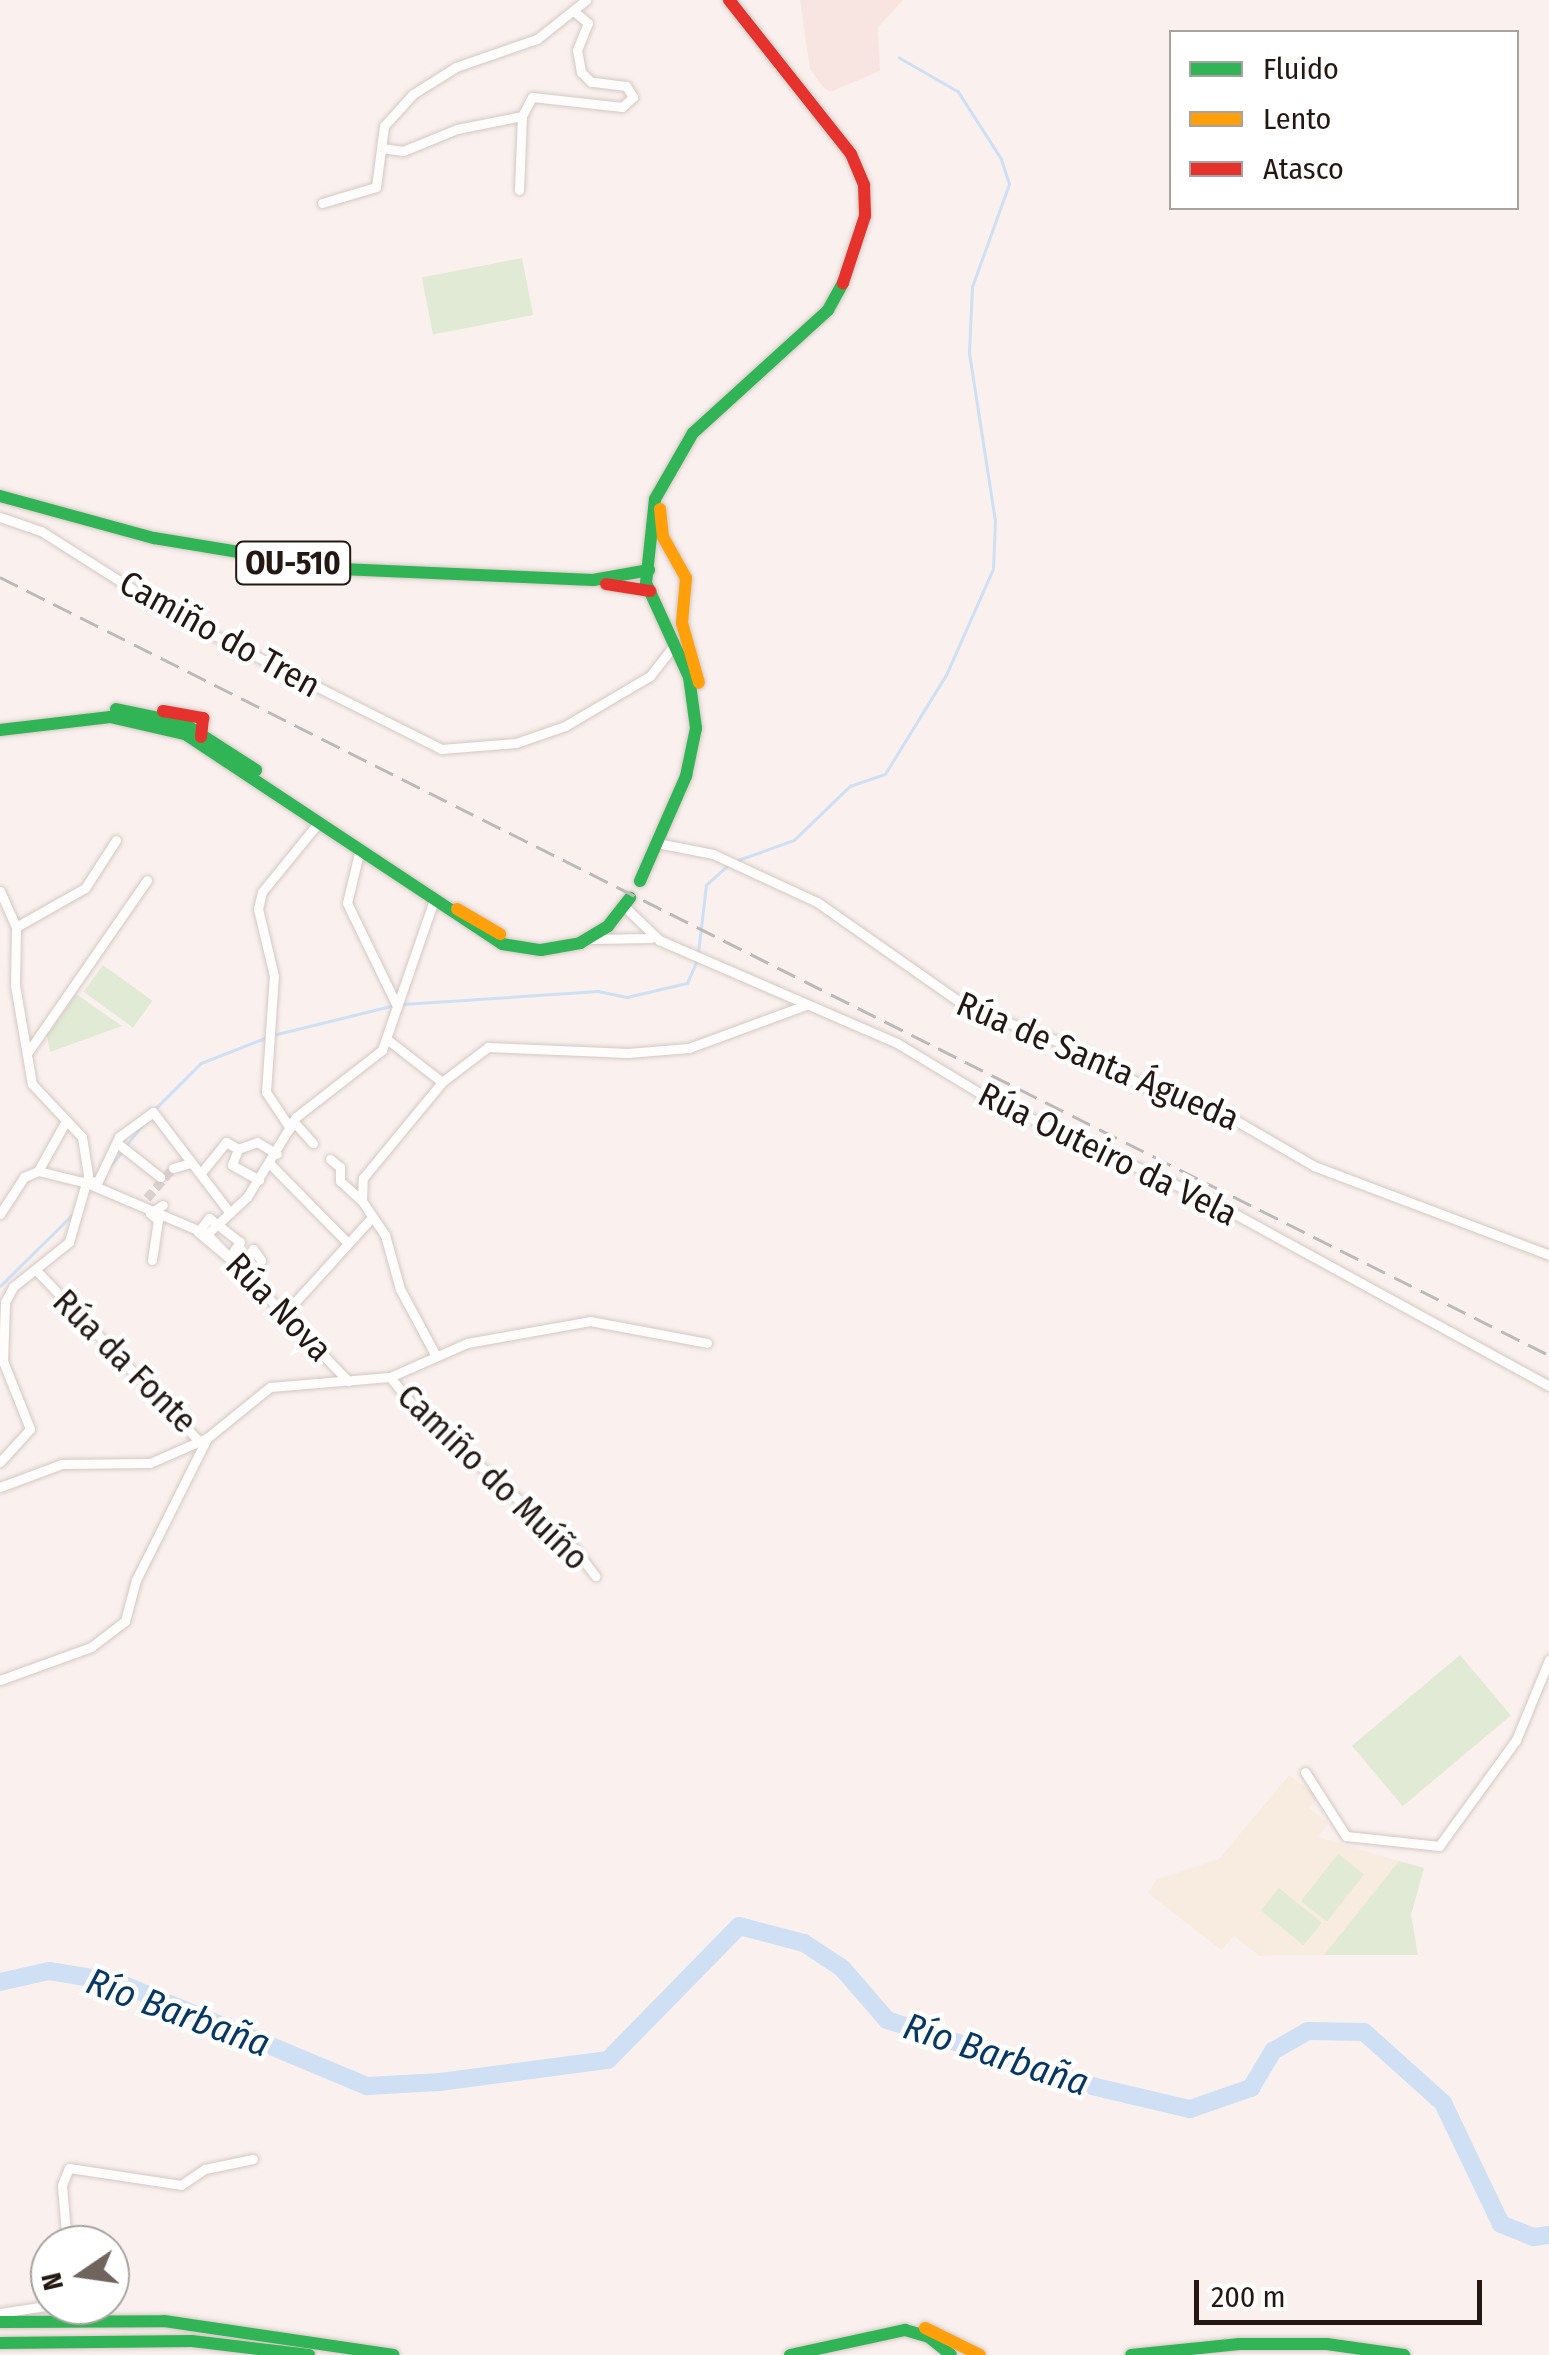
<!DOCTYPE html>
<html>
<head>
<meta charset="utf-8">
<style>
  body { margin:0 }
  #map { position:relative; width:1549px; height:2355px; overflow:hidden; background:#faf1ee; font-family:"Fira Sans Condensed",sans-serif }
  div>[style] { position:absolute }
  .industrial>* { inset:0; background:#f8e5e2 }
  .education>* { inset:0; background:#f7ecdf }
  .green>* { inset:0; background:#e0ead4; transform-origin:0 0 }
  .stream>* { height:2.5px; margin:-1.25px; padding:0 1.25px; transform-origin:1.25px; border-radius:1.25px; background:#cfe0f4 }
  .river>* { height:18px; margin:-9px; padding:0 9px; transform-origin:9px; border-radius:9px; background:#cfe0f4 }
  .street-tunnel>* { height:9px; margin-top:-4.5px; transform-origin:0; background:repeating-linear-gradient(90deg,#dad0cd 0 9px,transparent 0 13.5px) }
  .roads { filter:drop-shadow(0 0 2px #d4c8c4) drop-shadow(0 0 2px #d4c8c4) }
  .street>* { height:9px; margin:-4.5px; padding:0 4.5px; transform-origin:4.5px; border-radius:4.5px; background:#fefdfc }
  .fast>* { height:12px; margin:-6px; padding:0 6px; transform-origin:6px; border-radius:6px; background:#30b455 }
  .slow>* { height:12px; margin:-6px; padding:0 6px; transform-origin:6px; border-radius:6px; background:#ff9f0a }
  .jam>* { height:12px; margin:-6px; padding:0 6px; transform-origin:6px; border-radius:6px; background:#e5322d }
  .rail>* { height:2.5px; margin-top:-1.25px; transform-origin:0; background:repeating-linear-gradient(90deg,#bcb9b8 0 20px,transparent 0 30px) }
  span { translate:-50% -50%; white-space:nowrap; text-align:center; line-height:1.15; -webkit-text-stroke:9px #fff; paint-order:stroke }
  .shield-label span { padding:2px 8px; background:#fff; border:2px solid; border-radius:8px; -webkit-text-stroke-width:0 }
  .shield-label { font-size:32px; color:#251812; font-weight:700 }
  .street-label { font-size:35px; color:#251812 }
  .water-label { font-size:38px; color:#073764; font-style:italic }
  .legend { position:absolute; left:1169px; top:30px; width:350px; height:180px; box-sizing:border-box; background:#fff; border:2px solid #a8a3a0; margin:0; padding:12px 18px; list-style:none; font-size:30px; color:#251812 }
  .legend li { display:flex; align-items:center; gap:20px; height:50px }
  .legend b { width:50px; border:2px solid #a8a3a0 }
  .north { position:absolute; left:30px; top:2225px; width:100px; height:100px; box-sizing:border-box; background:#fff; border:2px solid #a8a3a0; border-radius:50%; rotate:257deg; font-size:28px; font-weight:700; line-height:40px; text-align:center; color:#251812 }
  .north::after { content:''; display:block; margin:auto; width:35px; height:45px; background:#70645f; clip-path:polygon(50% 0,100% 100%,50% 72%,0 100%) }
  .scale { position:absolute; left:1194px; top:2280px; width:288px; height:45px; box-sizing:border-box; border:5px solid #251812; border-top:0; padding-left:12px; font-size:30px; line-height:35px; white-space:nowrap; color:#251812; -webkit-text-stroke:8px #fff; paint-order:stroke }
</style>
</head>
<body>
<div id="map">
  <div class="industrial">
    <i style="clip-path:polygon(800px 0,903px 0,878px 28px,880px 71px,830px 92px,823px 87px,810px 69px)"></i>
  </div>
  <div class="education">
    <i style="clip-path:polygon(1289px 1775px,1318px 1797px,1309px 1808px,1328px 1823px,1318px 1837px,1399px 1861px,1324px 1955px,1260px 1956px,1234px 1936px,1221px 1950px,1148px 1893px,1156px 1880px,1219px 1859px)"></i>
  </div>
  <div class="green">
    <i style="left:522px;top:258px;width:58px;height:102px;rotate:79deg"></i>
    <i style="left:103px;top:965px;width:61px;height:33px;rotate:36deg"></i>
    <i style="clip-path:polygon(76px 994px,122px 1026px,50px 1052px,47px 1035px)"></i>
    <i style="left:1460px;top:1655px;width:79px;height:141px;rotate:50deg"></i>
    <i style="left:1338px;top:1854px;width:33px;height:60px;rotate:38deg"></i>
    <i style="clip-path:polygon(1399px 1861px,1424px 1868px,1411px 1915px,1418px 1955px,1324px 1955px)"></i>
    <i style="left:1279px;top:1888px;width:55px;height:29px;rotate:39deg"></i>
  </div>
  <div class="stream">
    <i style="left:738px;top:860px;width:59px;rotate:-19.7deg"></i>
    <i style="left:794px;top:840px;width:78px;rotate:-44deg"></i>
    <i style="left:850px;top:786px;width:37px;rotate:-19deg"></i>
    <i style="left:885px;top:774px;width:116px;rotate:-58.4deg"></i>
    <i style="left:946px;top:675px;width:116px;rotate:-66.1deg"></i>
    <i style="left:993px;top:569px;width:48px;rotate:-87.6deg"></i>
    <i style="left:995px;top:521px;width:170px;rotate:-98.8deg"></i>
    <i style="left:969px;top:353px;width:66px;rotate:-87.4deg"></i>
    <i style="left:972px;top:287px;width:109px;rotate:-70.2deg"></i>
    <i style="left:1009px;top:184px;width:26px;rotate:-108deg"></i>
    <i style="left:1001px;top:159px;width:80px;rotate:-122.7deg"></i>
    <i style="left:958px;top:92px;width:68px;rotate:-150deg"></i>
    <i style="left:698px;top:953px;width:68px;rotate:-83.3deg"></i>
    <i style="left:706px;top:885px;width:28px;rotate:-42deg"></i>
    <i style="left:403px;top:1004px;width:195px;rotate:-3.8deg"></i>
    <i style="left:598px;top:991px;width:30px;rotate:12deg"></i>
    <i style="left:627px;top:997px;width:62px;rotate:-13.1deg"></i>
    <i style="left:687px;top:983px;width:24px;rotate:-66deg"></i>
    <i style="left:273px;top:1035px;width:126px;rotate:-13.8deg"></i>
    <i style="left:153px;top:1111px;width:68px;rotate:-45deg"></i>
    <i style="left:201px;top:1063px;width:69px;rotate:-21.3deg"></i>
    <i style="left:125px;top:1147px;width:28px;rotate:-52deg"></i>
    <i style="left:110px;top:1166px;width:17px;rotate:-50deg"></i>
    <i style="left:0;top:1286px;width:100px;rotate:-44.6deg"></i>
  </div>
  <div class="river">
    <i style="left:0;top:1982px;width:50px;rotate:-12.7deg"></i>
    <i style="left:49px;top:1971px;width:69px;rotate:9.2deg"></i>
    <i style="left:117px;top:1982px;width:271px;rotate:22.6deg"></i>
    <i style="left:367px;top:2086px;width:73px;rotate:-3.1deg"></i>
    <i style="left:440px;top:2082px;width:169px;rotate:-7.5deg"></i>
    <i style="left:608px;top:2060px;width:187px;rotate:-45.6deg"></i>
    <i style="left:739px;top:1926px;width:67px;rotate:14.7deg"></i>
    <i style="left:804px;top:1943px;width:45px;rotate:33.3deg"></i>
    <i style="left:842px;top:1968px;width:69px;rotate:49.1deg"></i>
    <i style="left:887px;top:2020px;width:219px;rotate:17.8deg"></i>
    <i style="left:1096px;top:2087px;width:97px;rotate:13.2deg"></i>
    <i style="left:1190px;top:2109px;width:65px;rotate:-19deg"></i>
    <i style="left:1251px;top:2088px;width:43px;rotate:-59.3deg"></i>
    <i style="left:1273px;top:2051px;width:40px;rotate:-29.7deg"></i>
    <i style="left:1308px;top:2031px;width:56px;rotate:1deg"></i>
    <i style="left:1364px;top:2032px;width:106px;rotate:41.9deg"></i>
    <i style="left:1443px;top:2103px;width:134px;rotate:64.4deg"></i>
    <i style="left:1501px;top:2224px;width:35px;rotate:22deg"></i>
    <i style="left:1534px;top:2237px;width:15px;rotate:-8deg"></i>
  </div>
  <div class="street-tunnel">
    <i style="left:147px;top:1198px;width:40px;rotate:-49deg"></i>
  </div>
  <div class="roads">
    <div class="street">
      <i style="left:382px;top:148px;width:21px;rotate:8deg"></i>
      <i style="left:403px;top:151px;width:58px;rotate:-22.2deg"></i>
      <i style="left:457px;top:129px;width:66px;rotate:-11.3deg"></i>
      <i style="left:519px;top:190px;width:74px;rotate:-87.7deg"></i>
      <i style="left:522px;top:116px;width:21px;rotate:-62deg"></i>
      <i style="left:532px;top:97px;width:91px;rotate:6.3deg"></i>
      <i style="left:622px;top:107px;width:15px;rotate:-42deg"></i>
      <i style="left:633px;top:97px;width:13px;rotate:-122deg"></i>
      <i style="left:626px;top:86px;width:35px;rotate:-173deg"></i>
      <i style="left:591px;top:82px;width:14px;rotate:-135deg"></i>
      <i style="left:581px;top:72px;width:22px;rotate:-100deg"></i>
      <i style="left:577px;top:50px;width:29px;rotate:-68deg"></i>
      <i style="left:588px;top:23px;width:17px;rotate:-140deg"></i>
      <i style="left:322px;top:203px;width:56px;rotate:-16.5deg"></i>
      <i style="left:376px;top:187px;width:62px;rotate:-82.5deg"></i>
      <i style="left:384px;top:126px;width:43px;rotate:-47.8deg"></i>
      <i style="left:413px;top:94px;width:51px;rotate:-32.1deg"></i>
      <i style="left:456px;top:67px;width:86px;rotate:-19.1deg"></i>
      <i style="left:537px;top:39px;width:63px;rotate:-38.5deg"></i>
      <i style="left:0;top:517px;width:43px;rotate:18.9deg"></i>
      <i style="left:41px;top:531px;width:153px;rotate:32.4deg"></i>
      <i style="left:170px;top:613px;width:303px;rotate:26.6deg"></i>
      <i style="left:441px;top:749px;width:75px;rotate:-4.6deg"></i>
      <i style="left:516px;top:743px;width:52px;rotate:-19.1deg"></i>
      <i style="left:565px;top:726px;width:99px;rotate:-30.5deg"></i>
      <i style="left:650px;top:676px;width:41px;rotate:-52deg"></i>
      <i style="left:662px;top:844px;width:52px;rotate:11.1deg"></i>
      <i style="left:713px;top:854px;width:115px;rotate:24.8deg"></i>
      <i style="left:817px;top:902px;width:183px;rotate:35deg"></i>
      <i style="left:967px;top:1007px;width:98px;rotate:20.8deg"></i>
      <i style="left:1059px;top:1042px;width:105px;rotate:27.3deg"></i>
      <i style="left:1152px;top:1090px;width:72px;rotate:17.7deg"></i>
      <i style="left:1221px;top:1112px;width:108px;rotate:30.1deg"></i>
      <i style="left:1314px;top:1166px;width:251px;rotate:20.7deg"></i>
      <i style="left:359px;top:853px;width:51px;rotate:103.5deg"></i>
      <i style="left:347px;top:903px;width:114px;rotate:64.1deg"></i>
      <i style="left:0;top:891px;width:39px;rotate:66deg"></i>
      <i style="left:16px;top:927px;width:58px;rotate:91deg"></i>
      <i style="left:15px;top:985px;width:100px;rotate:80.3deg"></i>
      <i style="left:32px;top:1084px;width:73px;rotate:46.7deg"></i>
      <i style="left:82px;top:1137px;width:39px;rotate:81deg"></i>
      <i style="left:88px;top:1176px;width:69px;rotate:106.1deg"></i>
      <i style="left:69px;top:1242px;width:72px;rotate:141.2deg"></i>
      <i style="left:13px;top:1287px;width:17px;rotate:118deg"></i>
      <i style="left:5px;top:1302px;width:59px;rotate:91.9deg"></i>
      <i style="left:3px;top:1361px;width:73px;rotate:68.3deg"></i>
      <i style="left:30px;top:1429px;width:45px;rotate:132.3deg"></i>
      <i style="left:625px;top:907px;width:47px;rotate:44.1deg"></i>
      <i style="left:659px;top:940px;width:259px;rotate:23.4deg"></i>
      <i style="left:897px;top:1043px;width:110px;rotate:31.2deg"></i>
      <i style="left:991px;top:1100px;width:247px;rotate:24.7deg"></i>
      <i style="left:1215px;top:1203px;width:381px;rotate:28.7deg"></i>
      <i style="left:16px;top:927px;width:79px;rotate:-29.5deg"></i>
      <i style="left:85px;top:888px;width:57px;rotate:-57.1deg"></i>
      <i style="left:593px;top:939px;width:58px;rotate:-1deg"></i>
      <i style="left:388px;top:1040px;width:68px;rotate:37.9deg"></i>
      <i style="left:28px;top:1052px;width:209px;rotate:-55.3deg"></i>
      <i style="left:293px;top:1121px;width:30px;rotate:48deg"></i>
      <i style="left:290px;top:1128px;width:43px;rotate:-123.7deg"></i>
      <i style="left:266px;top:1092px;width:116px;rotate:-86.1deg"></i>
      <i style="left:274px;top:976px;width:69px;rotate:-103.4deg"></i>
      <i style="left:258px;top:909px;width:17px;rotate:-77deg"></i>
      <i style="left:262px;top:892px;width:89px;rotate:-50.9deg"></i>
      <i style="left:117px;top:1143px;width:55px;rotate:38.3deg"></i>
      <i style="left:238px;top:1149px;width:17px;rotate:111deg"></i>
      <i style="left:232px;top:1165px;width:31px;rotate:29deg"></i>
      <i style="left:330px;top:1159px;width:13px;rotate:39deg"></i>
      <i style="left:340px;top:1167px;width:14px;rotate:90deg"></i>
      <i style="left:340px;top:1181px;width:30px;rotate:42deg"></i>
      <i style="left:270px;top:1164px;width:110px;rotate:45.4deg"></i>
      <i style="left:173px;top:1168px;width:19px;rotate:-16deg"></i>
      <i style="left:38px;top:1171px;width:57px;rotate:-60.8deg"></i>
      <i style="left:201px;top:1173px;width:40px;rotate:-51deg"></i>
      <i style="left:226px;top:1142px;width:14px;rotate:30deg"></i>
      <i style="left:238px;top:1149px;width:20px;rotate:-20deg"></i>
      <i style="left:257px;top:1142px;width:23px;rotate:31deg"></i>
      <i style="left:90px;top:1182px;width:8px;rotate:-7deg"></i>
      <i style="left:98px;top:1181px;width:49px;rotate:-64.5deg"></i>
      <i style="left:119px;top:1137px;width:42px;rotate:-36.3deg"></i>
      <i style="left:153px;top:1112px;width:127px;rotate:52.7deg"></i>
      <i style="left:0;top:1214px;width:44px;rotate:-57deg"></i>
      <i style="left:24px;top:1177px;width:15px;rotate:-23deg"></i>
      <i style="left:38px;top:1171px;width:50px;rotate:13.8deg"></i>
      <i style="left:87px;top:1183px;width:130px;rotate:23deg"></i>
      <i style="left:207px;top:1234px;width:204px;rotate:46.2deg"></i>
      <i style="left:209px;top:1218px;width:39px;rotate:38deg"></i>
      <i style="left:240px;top:1242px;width:19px;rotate:125deg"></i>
      <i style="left:229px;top:1258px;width:40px;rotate:-140deg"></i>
      <i style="left:198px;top:1232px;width:18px;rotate:-52deg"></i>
      <i style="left:207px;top:1234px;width:54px;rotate:-42.8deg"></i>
      <i style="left:247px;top:1197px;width:94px;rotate:-58.5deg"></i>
      <i style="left:296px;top:1117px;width:109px;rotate:-37.9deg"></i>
      <i style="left:382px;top:1050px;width:159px;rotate:-70.9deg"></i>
      <i style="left:152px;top:1260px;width:40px;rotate:-81.5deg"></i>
      <i style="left:158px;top:1220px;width:11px;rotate:-139deg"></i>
      <i style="left:150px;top:1213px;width:15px;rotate:-32deg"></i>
      <i style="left:238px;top:1269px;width:25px;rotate:-53deg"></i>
      <i style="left:253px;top:1249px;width:14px;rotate:54deg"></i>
      <i style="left:36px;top:1270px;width:233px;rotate:46.4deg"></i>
      <i style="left:286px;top:1312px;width:128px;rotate:-47.8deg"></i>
      <i style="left:436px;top:1356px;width:76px;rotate:-118.2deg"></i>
      <i style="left:400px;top:1289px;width:56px;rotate:-105.5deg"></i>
      <i style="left:385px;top:1235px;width:41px;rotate:-124.1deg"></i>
      <i style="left:362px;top:1201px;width:23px;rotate:-88deg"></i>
      <i style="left:363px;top:1178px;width:124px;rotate:-50.5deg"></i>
      <i style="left:442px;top:1082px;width:58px;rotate:-37.3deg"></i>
      <i style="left:488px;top:1047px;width:140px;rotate:2.5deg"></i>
      <i style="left:628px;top:1053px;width:61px;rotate:-4.7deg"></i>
      <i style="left:689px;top:1048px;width:125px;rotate:-20.2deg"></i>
      <i style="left:390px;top:1377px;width:45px;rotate:51.3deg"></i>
      <i style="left:418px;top:1412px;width:208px;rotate:41.1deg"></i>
      <i style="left:575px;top:1549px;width:34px;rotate:53deg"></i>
      <i style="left:0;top:1487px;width:66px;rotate:-20.4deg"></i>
      <i style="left:62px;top:1464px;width:88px;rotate:-0.7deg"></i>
      <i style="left:150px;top:1463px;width:62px;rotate:-23.7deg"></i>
      <i style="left:207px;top:1438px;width:81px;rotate:-39deg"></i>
      <i style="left:270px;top:1387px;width:120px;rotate:-4.8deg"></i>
      <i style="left:390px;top:1377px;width:84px;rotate:-23.8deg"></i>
      <i style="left:467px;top:1343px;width:125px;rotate:-10.1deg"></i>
      <i style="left:590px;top:1321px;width:119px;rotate:10.6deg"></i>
      <i style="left:0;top:1680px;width:97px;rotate:-19.9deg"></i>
      <i style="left:91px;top:1647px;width:43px;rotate:-37.4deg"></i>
      <i style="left:125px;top:1621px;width:42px;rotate:-75deg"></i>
      <i style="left:136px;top:1580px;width:159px;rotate:-63.4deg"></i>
      <i style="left:1305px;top:1772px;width:76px;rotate:57.4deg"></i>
      <i style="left:1346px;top:1836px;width:94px;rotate:6.1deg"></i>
      <i style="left:1439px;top:1846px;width:131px;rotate:-54deg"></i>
      <i style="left:1516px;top:1740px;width:87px;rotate:-67.6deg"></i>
      <i style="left:67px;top:2245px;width:60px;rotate:-94.8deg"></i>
      <i style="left:62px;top:2185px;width:18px;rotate:-68deg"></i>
      <i style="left:69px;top:2168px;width:113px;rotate:8.6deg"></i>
      <i style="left:181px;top:2185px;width:29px;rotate:-34deg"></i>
      <i style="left:205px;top:2169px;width:49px;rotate:-11.8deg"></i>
      <i style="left:0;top:2313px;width:54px;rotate:-8.6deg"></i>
    </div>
    <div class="fast">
      <i style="left:0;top:496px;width:160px;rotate:15.3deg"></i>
      <i style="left:154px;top:538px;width:190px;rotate:9.4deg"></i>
      <i style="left:341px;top:569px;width:252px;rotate:2.5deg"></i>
      <i style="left:593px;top:580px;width:57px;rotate:-10.1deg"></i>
      <i style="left:116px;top:709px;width:68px;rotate:11.8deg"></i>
      <i style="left:183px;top:723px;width:87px;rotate:32.8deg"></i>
      <i style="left:0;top:730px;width:111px;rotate:-6.7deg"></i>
      <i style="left:110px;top:717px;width:77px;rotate:12.8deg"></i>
      <i style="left:185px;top:734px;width:380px;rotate:33.5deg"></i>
      <i style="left:502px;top:944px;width:39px;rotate:9deg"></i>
      <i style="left:541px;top:950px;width:40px;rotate:-10deg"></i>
      <i style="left:580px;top:943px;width:33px;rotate:-31deg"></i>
      <i style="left:608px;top:926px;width:36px;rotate:-52deg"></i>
      <i style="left:640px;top:881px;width:115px;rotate:-66.3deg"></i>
      <i style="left:686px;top:776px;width:49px;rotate:-78.2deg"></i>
      <i style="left:696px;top:728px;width:51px;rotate:-97.8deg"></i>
      <i style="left:689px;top:677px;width:103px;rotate:-114.6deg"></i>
      <i style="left:646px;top:583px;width:84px;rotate:-83.9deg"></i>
      <i style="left:655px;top:499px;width:76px;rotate:-60.1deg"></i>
      <i style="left:693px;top:433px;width:183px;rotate:-42.3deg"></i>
      <i style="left:828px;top:310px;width:31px;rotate:-61deg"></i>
      <i style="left:0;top:2322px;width:164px;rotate:-0.3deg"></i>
      <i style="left:164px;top:2321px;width:232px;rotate:8.4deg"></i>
      <i style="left:0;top:2343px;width:192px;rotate:-0.6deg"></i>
      <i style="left:192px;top:2341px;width:118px;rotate:6.8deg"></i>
      <i style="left:790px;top:2355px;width:118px;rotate:-12.3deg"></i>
      <i style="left:905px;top:2330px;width:25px;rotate:16deg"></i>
      <i style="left:929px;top:2337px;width:28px;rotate:39deg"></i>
      <i style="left:1131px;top:2355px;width:109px;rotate:-5.8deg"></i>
      <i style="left:1239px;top:2344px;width:88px"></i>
      <i style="left:1327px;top:2344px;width:78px;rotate:8.1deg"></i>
    </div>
    <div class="slow">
      <i style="left:660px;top:509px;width:28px;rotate:84deg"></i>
      <i style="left:663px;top:537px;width:47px;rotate:60.7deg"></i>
      <i style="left:686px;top:578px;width:45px;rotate:95.1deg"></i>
      <i style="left:682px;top:623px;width:62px;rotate:74.2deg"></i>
      <i style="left:457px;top:909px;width:50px;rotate:30.2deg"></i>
      <i style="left:925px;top:2328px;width:61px;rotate:26.1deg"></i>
    </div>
    <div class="jam">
      <i style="left:729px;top:0;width:196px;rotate:51.6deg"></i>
      <i style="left:851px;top:154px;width:34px;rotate:67deg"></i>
      <i style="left:864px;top:185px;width:31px;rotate:88deg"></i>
      <i style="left:865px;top:216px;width:71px;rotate:108.2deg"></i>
      <i style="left:606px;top:584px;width:45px;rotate:9deg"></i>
      <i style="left:163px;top:711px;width:41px;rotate:9.9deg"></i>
      <i style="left:203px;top:718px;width:19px;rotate:96deg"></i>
    </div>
  </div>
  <div class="rail">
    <i style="left:0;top:577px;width:1733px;rotate:26.67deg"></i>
  </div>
  <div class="shield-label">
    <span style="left:293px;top:563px">OU-510</span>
  </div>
  <div class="street-label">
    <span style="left:220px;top:634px;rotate:29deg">Camiño do Tren</span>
    <span style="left:1098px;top:1061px;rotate:23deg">Rúa de Santa Águeda</span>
    <span style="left:1108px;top:1154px;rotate:26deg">Rúa Outeiro da Vela</span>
    <span style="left:279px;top:1307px;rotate:46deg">Rúa Nova</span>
    <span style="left:125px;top:1361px;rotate:45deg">Rúa da Fonte</span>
    <span style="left:493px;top:1477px;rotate:44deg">Camiño do Muíño</span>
  </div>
  <div class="water-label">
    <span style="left:178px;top:2013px;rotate:20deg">Río Barbaña</span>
    <span style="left:996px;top:2055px;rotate:18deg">Río Barbaña</span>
  </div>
  <ul class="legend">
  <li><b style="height:12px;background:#30b455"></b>Fluido</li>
  <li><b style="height:12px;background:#ff9f0a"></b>Lento</li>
  <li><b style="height:12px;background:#e5322d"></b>Atasco</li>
  </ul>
  <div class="north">N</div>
  <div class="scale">200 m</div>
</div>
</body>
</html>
